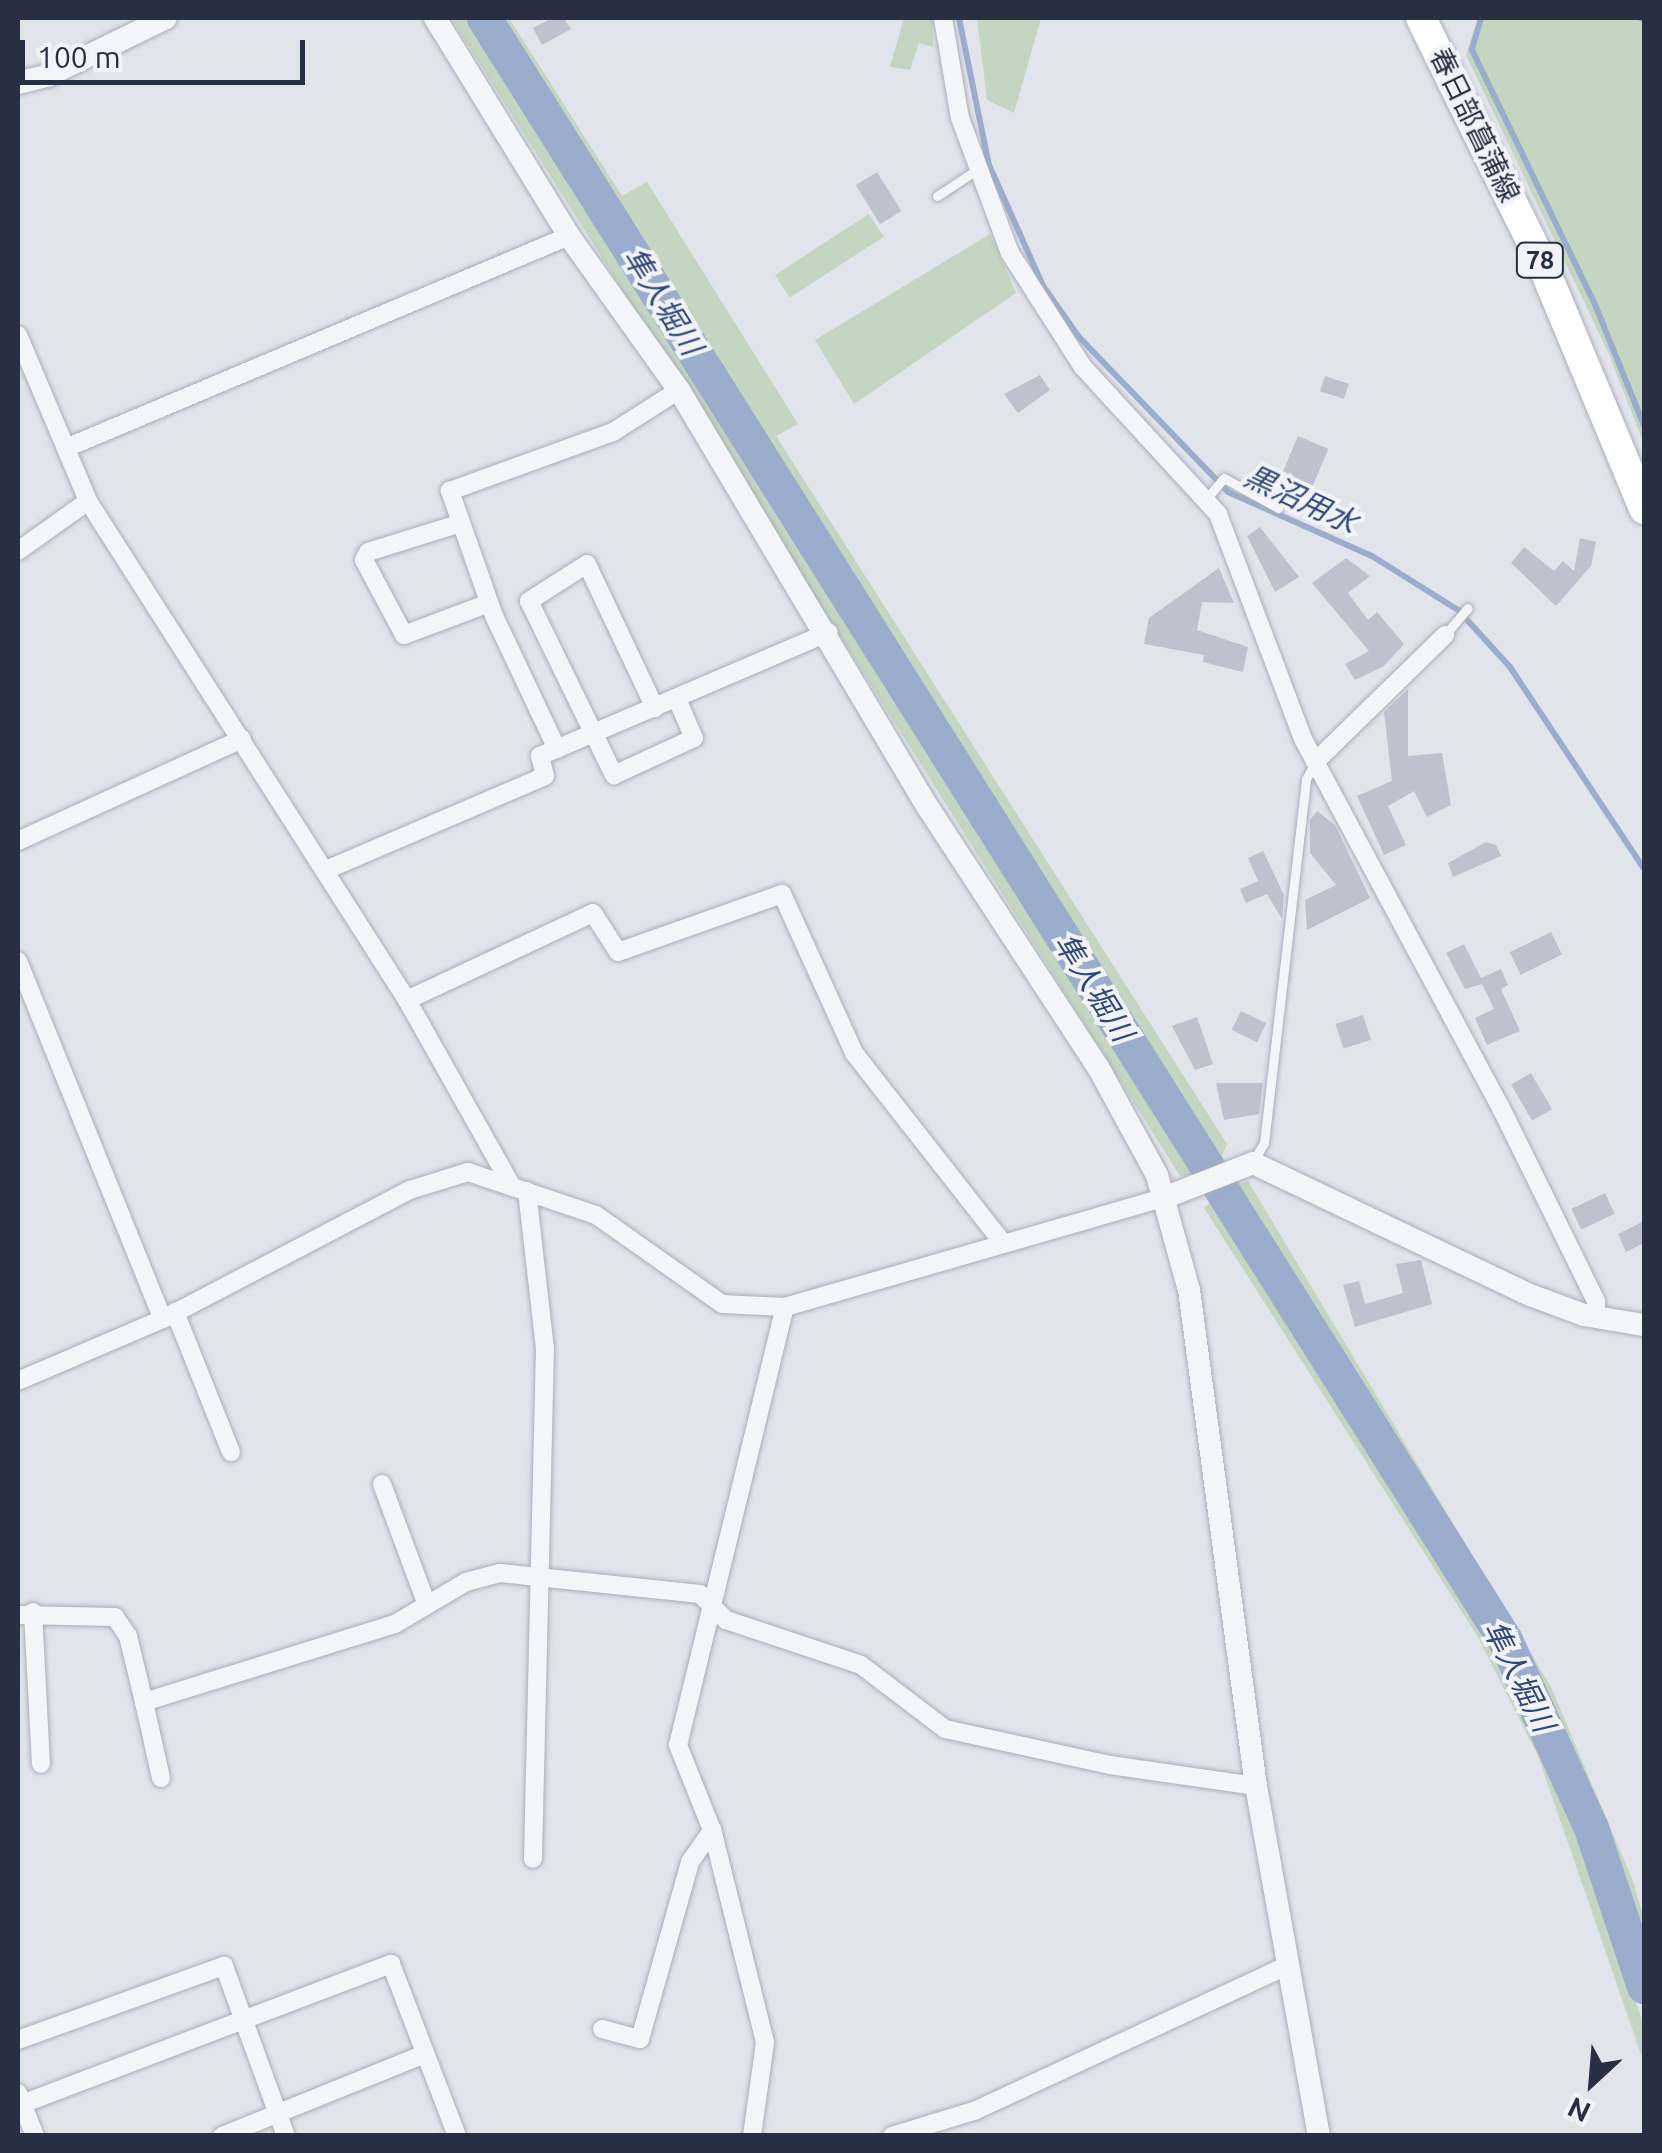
<!DOCTYPE html>
<html>
<head>
<meta charset="utf-8">
<style>
  body { margin:0 }
  #map { position:relative; width:1662px; height:2153px; overflow:hidden; background:#e1e4eb; font-family:Ubuntu,"Noto Sans JP",sans-serif }
  div>[style] { position:absolute }
  .green>* { inset:0; background:#c4d5c2; transform-origin:0 0 }
  .stream>* { height:6px; margin:-3px; padding:0 3px; transform-origin:3px; border-radius:3px; background:#9baccc }
  .river>* { height:35px; margin:-17.5px; padding:0 17.5px; transform-origin:17.5px; border-radius:17.5px; background:#9baccc }
  .building>* { inset:0; background:#bec2ce; transform-origin:0 0 }
  .roads { filter:drop-shadow(0 0 2px #aaaeb9) drop-shadow(0 0 2px #aaaeb9) }
  .service>* { height:9px; margin:-4.5px; padding:0 4.5px; transform-origin:4.5px; border-radius:4.5px; background:#f4f5f8 }
  .minor>* { height:18px; margin:-9px; padding:0 9px; transform-origin:9px; border-radius:9px; background:#f4f5f8 }
  .tertiary>* { height:22px; margin:-11px; padding:0 11px; transform-origin:11px; border-radius:11px; background:#f4f5f8 }
  .primary>* { height:30px; margin:-15px; padding:0 15px; transform-origin:15px; border-radius:15px; background:#fff }
  span { translate:-50% -50%; white-space:nowrap; text-align:center; line-height:1.15; -webkit-text-stroke:8px #f1f3f8; paint-order:stroke }
  .shield-label span { padding:2px 8px; background:#f1f3f8; border:2px solid; border-radius:8px; -webkit-text-stroke-width:0 }
  .shield-label { font-size:25px; color:#282f43; font-weight:700 }
  .street-label { font-size:28px; color:#282f43 }
  .water-label { font-size:30px; color:#304879; font-style:italic }
  .frame { position:absolute; inset:0; border:20px solid #282f43; pointer-events:none }
  .north { position:absolute; left:1542px; top:2033px; width:100px; height:100px; -webkit-text-stroke:8px #f1f3f8; paint-order:stroke; rotate:206deg; font-size:28px; font-weight:700; line-height:40px; text-align:center; color:#282f43 }
  .north::after { content:''; display:block; margin:auto; width:35px; height:45px; background:#282f43; clip-path:polygon(50% 0,100% 100%,50% 72%,0 100%) }
  .scale { position:absolute; left:20px; top:40px; width:285px; height:45px; box-sizing:border-box; border:5px solid #282f43; border-top:0; padding-left:12px; font-size:30px; line-height:35px; white-space:nowrap; color:#282f43; -webkit-text-stroke:8px #f1f3f8; paint-order:stroke }
</style>
</head>
<body>
<div id="map">
  <div class="green">
    <i style="clip-path:polygon(451px 18px,468px 18px,1439px 1551px,1523px 1701px,1601px 1892px,1644px 2027px,1644px 2063px,1538px 1756px,1478px 1637px,1204px 1208px,1210px 1203px,1191px 1175px,1180px 1176px)"></i>
    <i style="clip-path:polygon(495px 18px,509px 18px,622px 196px,647px 182px,798px 424px,776px 436px,1227px 1144px,1222px 1156px,1241px 1184px,1248px 1181px,1551px 1687px,1633px 1881px,1644px 1919px,1644px 1955px,1601px 1824px,1537px 1677px)"></i>
    <i style="clip-path:polygon(904px 18px,933px 18px,933px 47px,919px 43px,910px 70px,890px 67px)"></i>
    <i style="clip-path:polygon(977px 18px,1041px 18px,1014px 113px,987px 100px)"></i>
    <i style="clip-path:polygon(1478px 18px,1644px 18px,1644px 444px,1608px 352px,1466px 55px)"></i>
    <i style="left:869px;top:214px;width:27px;height:112px;rotate:57deg"></i>
    <i style="clip-path:polygon(990px 234px,1016px 293px,854px 404px,815px 340px)"></i>
  </div>
  <div class="stream">
    <i style="left:959px;top:18px;width:150px;rotate:78.5deg"></i>
    <i style="left:989px;top:165px;width:133px;rotate:65.9deg"></i>
    <i style="left:1043px;top:286px;width:62px;rotate:54.8deg"></i>
    <i style="left:1079px;top:337px;width:215px;rotate:46.1deg"></i>
    <i style="left:1228px;top:492px;width:158px;rotate:24deg"></i>
    <i style="left:1372px;top:556px;width:102px;rotate:32.1deg"></i>
    <i style="left:1458px;top:610px;width:77px;rotate:47.6deg"></i>
    <i style="left:1510px;top:667px;width:242px;rotate:56.4deg"></i>
    <i style="left:1481px;top:18px;width:33px;rotate:106deg"></i>
    <i style="left:1472px;top:50px;width:280px;rotate:64.2deg"></i>
    <i style="left:1594px;top:302px;width:134px;rotate:68deg"></i>
    <i style="left:1640px;top:18px;width:4px;rotate:14deg"></i>
  </div>
  <div class="river">
    <i style="left:484px;top:18px;width:1917px;rotate:57.81deg"></i>
    <i style="left:1505px;top:1640px;width:207px;rotate:65.4deg"></i>
    <i style="left:1591px;top:1828px;width:167px;rotate:71.5deg"></i>
  </div>
  <div class="building">
    <i style="clip-path:polygon(552px 18px,564px 18px,571px 29px,542px 45px,533px 28px)"></i>
    <i style="left:877px;top:172px;width:46px;height:25px;rotate:58deg"></i>
    <i style="clip-path:polygon(1040px 375px,1050px 390px,1018px 413px,1004px 394px)"></i>
    <i style="left:1325px;top:376px;width:25px;height:16px;rotate:18deg"></i>
    <i style="left:1298px;top:436px;width:33px;height:53px;rotate:23deg"></i>
    <i style="clip-path:polygon(1260px 527px,1299px 577px,1275px 592px,1247px 536px)"></i>
    <i style="clip-path:polygon(1580px 538px,1596px 542px,1591px 566px,1556px 606px,1511px 563px,1524px 547px,1554px 571px,1563px 561px,1574px 571px)"></i>
    <i style="clip-path:polygon(1346px 558px,1370px 576px,1348px 593px,1368px 620px,1377px 612px,1404px 644px,1384px 666px,1355px 680px,1345px 664px,1369px 651px,1312px 583px)"></i>
    <i style="clip-path:polygon(1219px 568px,1234px 603px,1202px 602px,1197px 630px,1248px 647px,1243px 672px,1203px 662px,1204px 655px,1144px 644px,1149px 618px)"></i>
    <i style="clip-path:polygon(1408px 689px,1408px 756px,1442px 753px,1451px 805px,1427px 817px,1414px 791px,1388px 806px,1406px 845px,1384px 855px,1357px 796px,1392px 781px,1384px 712px)"></i>
    <i style="clip-path:polygon(1317px 811px,1335px 825px,1370px 898px,1307px 930px,1305px 900px,1336px 885px,1310px 853px,1310px 820px)"></i>
    <i style="clip-path:polygon(1486px 842px,1496px 845px,1501px 856px,1453px 877px,1448px 863px)"></i>
    <i style="clip-path:polygon(1263px 851px,1284px 895px,1282px 919px,1267px 894px,1246px 903px,1240px 889px,1258px 881px,1248px 858px)"></i>
    <i style="left:1551px;top:932px;width:25px;height:46px;rotate:64deg"></i>
    <i style="clip-path:polygon(1464px 944px,1481px 978px,1501px 969px,1508px 985px,1501px 989px,1520px 1031px,1487px 1045px,1475px 1018px,1494px 1009px,1482px 984px,1465px 989px,1446px 953px)"></i>
    <i style="left:1241px;top:1011px;width:28px;height:21px;rotate:26deg"></i>
    <i style="left:1363px;top:1015px;width:26px;height:29px;rotate:72deg"></i>
    <i style="clip-path:polygon(1197px 1017px,1213px 1064px,1195px 1070px,1172px 1026px)"></i>
    <i style="left:1531px;top:1073px;width:42px;height:23px;rotate:60deg"></i>
    <i style="clip-path:polygon(1216px 1083px,1263px 1083px,1259px 1114px,1224px 1120px)"></i>
    <i style="left:1605px;top:1193px;width:23px;height:37px;rotate:65deg"></i>
    <i style="clip-path:polygon(1644px 1221px,1644px 1243px,1626px 1252px,1618px 1234px)"></i>
    <i style="clip-path:polygon(1421px 1260px,1432px 1304px,1355px 1327px,1343px 1285px,1359px 1281px,1365px 1304px,1403px 1293px,1396px 1264px)"></i>
  </div>
  <div class="roads">
    <div class="service">
      <i style="left:937px;top:196px;width:45px;rotate:-33.3deg"></i>
      <i style="left:1207px;top:498px;width:26px;rotate:-50deg"></i>
      <i style="left:1224px;top:478px;width:62px;rotate:29.1deg"></i>
      <i style="left:1445px;top:635px;width:35px;rotate:-50deg"></i>
      <i style="left:1254px;top:1160px;width:20px;rotate:-60deg"></i>
      <i style="left:1264px;top:1143px;width:366px;rotate:-83.4deg"></i>
      <i style="left:1306px;top:779px;width:18px;rotate:-61deg"></i>
    </div>
    <div class="minor">
      <i style="left:943px;top:18px;width:101px;rotate:80.4deg"></i>
      <i style="left:960px;top:118px;width:144px;rotate:69.7deg"></i>
      <i style="left:1010px;top:253px;width:135px;rotate:57.4deg"></i>
      <i style="left:1083px;top:367px;width:200px;rotate:47.4deg"></i>
      <i style="left:1218px;top:514px;width:241px;rotate:69.3deg"></i>
      <i style="left:1303px;top:739px;width:419px;rotate:61.8deg"></i>
      <i style="left:1501px;top:1108px;width:215px;rotate:63.8deg"></i>
      <i style="left:1596px;top:1301px;width:17px;rotate:90deg"></i>
      <i style="left:18px;top:335px;width:180px;rotate:67.1deg"></i>
      <i style="left:88px;top:501px;width:592px;rotate:57.41deg"></i>
      <i style="left:407px;top:1000px;width:210px;rotate:60.6deg"></i>
      <i style="left:66px;top:448px;width:546px;rotate:-22.85deg"></i>
      <i style="left:461px;top:523px;width:97px;rotate:162.7deg"></i>
      <i style="left:368px;top:552px;width:9px;rotate:117deg"></i>
      <i style="left:364px;top:560px;width:85px;rotate:61.9deg"></i>
      <i style="left:404px;top:635px;width:91px;rotate:-20.6deg"></i>
      <i style="left:18px;top:551px;width:86px;rotate:-35.5deg"></i>
      <i style="left:655px;top:708px;width:159px;rotate:-115.3deg"></i>
      <i style="left:587px;top:564px;width:69px;rotate:147.5deg"></i>
      <i style="left:529px;top:601px;width:194px;rotate:64deg"></i>
      <i style="left:614px;top:775px;width:88px;rotate:-24.8deg"></i>
      <i style="left:694px;top:738px;width:43px;rotate:-113.6deg"></i>
      <i style="left:557px;top:749px;width:147px;rotate:-115.3deg"></i>
      <i style="left:494px;top:616px;width:133px;rotate:-109.4deg"></i>
      <i style="left:450px;top:491px;width:173px;rotate:-19.9deg"></i>
      <i style="left:613px;top:432px;width:78px;rotate:-32.5deg"></i>
      <i style="left:1315px;top:762px;width:182px;rotate:-44.3deg"></i>
      <i style="left:18px;top:841px;width:246px;rotate:-24.5deg"></i>
      <i style="left:326px;top:870px;width:238px;rotate:-23.2deg"></i>
      <i style="left:545px;top:776px;width:21px;rotate:-104deg"></i>
      <i style="left:540px;top:756px;width:314px;rotate:-23.2deg"></i>
      <i style="left:18px;top:961px;width:386px;rotate:68deg"></i>
      <i style="left:407px;top:1000px;width:205px;rotate:-25.1deg"></i>
      <i style="left:593px;top:913px;width:46px;rotate:57.3deg"></i>
      <i style="left:618px;top:952px;width:174px;rotate:-19.5deg"></i>
      <i style="left:782px;top:894px;width:175px;rotate:65.6deg"></i>
      <i style="left:854px;top:1053px;width:241px;rotate:51.9deg"></i>
      <i style="left:527px;top:1191px;width:158px;rotate:83.5deg"></i>
      <i style="left:545px;top:1348px;width:511px;rotate:91.35deg"></i>
      <i style="left:175px;top:1312px;width:151px;rotate:68.2deg"></i>
      <i style="left:18px;top:1381px;width:158px;rotate:-23.2deg"></i>
      <i style="left:163px;top:1319px;width:279px;rotate:-27.6deg"></i>
      <i style="left:410px;top:1190px;width:61px;rotate:-17.2deg"></i>
      <i style="left:468px;top:1172px;width:135px;rotate:18.6deg"></i>
      <i style="left:596px;top:1215px;width:154px;rotate:35.2deg"></i>
      <i style="left:722px;top:1304px;width:63px;rotate:2.7deg"></i>
      <i style="left:785px;top:1307px;width:397px;rotate:-16.1deg"></i>
      <i style="left:382px;top:1484px;width:129px;rotate:69.6deg"></i>
      <i style="left:33px;top:1612px;width:152px;rotate:87deg"></i>
      <i style="left:18px;top:1615px;width:97px;rotate:1.2deg"></i>
      <i style="left:115px;top:1617px;width:23px;rotate:56deg"></i>
      <i style="left:128px;top:1636px;width:68px;rotate:76.4deg"></i>
      <i style="left:144px;top:1702px;width:263px;rotate:-17.3deg"></i>
      <i style="left:395px;top:1624px;width:82px;rotate:-30.6deg"></i>
      <i style="left:466px;top:1582px;width:35px;rotate:-15deg"></i>
      <i style="left:500px;top:1573px;width:201px;rotate:6deg"></i>
      <i style="left:700px;top:1594px;width:37px;rotate:45deg"></i>
      <i style="left:726px;top:1620px;width:142px;rotate:18.4deg"></i>
      <i style="left:861px;top:1665px;width:106px;rotate:37.3deg"></i>
      <i style="left:945px;top:1729px;width:169px;rotate:12.3deg"></i>
      <i style="left:1110px;top:1765px;width:148px;rotate:8.2deg"></i>
      <i style="left:144px;top:1702px;width:78px;rotate:77.4deg"></i>
      <i style="left:602px;top:2029px;width:39px;rotate:15deg"></i>
      <i style="left:640px;top:2039px;width:184px;rotate:-74.2deg"></i>
      <i style="left:690px;top:1862px;width:39px;rotate:-55deg"></i>
      <i style="left:18px;top:2040px;width:219px;rotate:-19.8deg"></i>
      <i style="left:224px;top:1966px;width:181px;rotate:70deg"></i>
      <i style="left:18px;top:2093px;width:46px;rotate:68.4deg"></i>
      <i style="left:22px;top:2104px;width:395px;rotate:-20.8deg"></i>
      <i style="left:391px;top:1964px;width:184px;rotate:69deg"></i>
      <i style="left:222px;top:2136px;width:219px;rotate:-22deg"></i>
      <i style="left:752px;top:2136px;width:95px;rotate:-82.1deg"></i>
      <i style="left:765px;top:2042px;width:219px;rotate:-104deg"></i>
      <i style="left:712px;top:1830px;width:92px;rotate:-111.8deg"></i>
      <i style="left:678px;top:1745px;width:451px;rotate:-76.3deg"></i>
      <i style="left:892px;top:2136px;width:86px;rotate:-17deg"></i>
      <i style="left:974px;top:2111px;width:346px;rotate:-24.9deg"></i>
    </div>
    <div class="tertiary">
      <i style="left:435px;top:18px;width:256px;rotate:58.4deg"></i>
      <i style="left:569px;top:236px;width:189px;rotate:54.5deg"></i>
      <i style="left:679px;top:390px;width:488px;rotate:59.2deg"></i>
      <i style="left:929px;top:809px;width:308px;rotate:56.8deg"></i>
      <i style="left:1098px;top:1067px;width:123px;rotate:61.4deg"></i>
      <i style="left:1157px;top:1175px;width:119px;rotate:74.5deg"></i>
      <i style="left:1189px;top:1290px;width:501px;rotate:82.31deg"></i>
      <i style="left:1256px;top:1786px;width:356px;rotate:79.8deg"></i>
      <i style="left:18px;top:83px;width:32px;rotate:-14deg"></i>
      <i style="left:49px;top:75px;width:130px;rotate:-26deg"></i>
      <i style="left:1166px;top:1197px;width:93px;rotate:-21.3deg"></i>
      <i style="left:1253px;top:1163px;width:307px;rotate:25.5deg"></i>
      <i style="left:1530px;top:1295px;width:58px;rotate:20.3deg"></i>
      <i style="left:1584px;top:1315px;width:61px;rotate:9.5deg"></i>
    </div>
    <div class="primary">
      <i style="left:1421px;top:18px;width:271px;rotate:63.7deg"></i>
      <i style="left:1541px;top:261px;width:269px;rotate:67.4deg"></i>
    </div>
  </div>
  <div class="shield-label">
    <span style="left:1540px;top:260px">78</span>
  </div>
  <div class="street-label">
    <span style="left:1475px;top:125px;rotate:64deg">春日部菖蒲線</span>
  </div>
  <div class="water-label">
    <span style="left:663px;top:301px;rotate:58deg">隼人堀川</span>
    <span style="left:1301px;top:499px;rotate:25deg">黒沼用水</span>
    <span style="left:1094px;top:987px;rotate:58deg">隼人堀川</span>
    <span style="left:1519px;top:1676px;rotate:63deg">隼人堀川</span>
  </div>
  <div class="frame"></div>
  <div class="north">N</div>
  <div class="scale">100 m</div>
</div>
</body>
</html>
